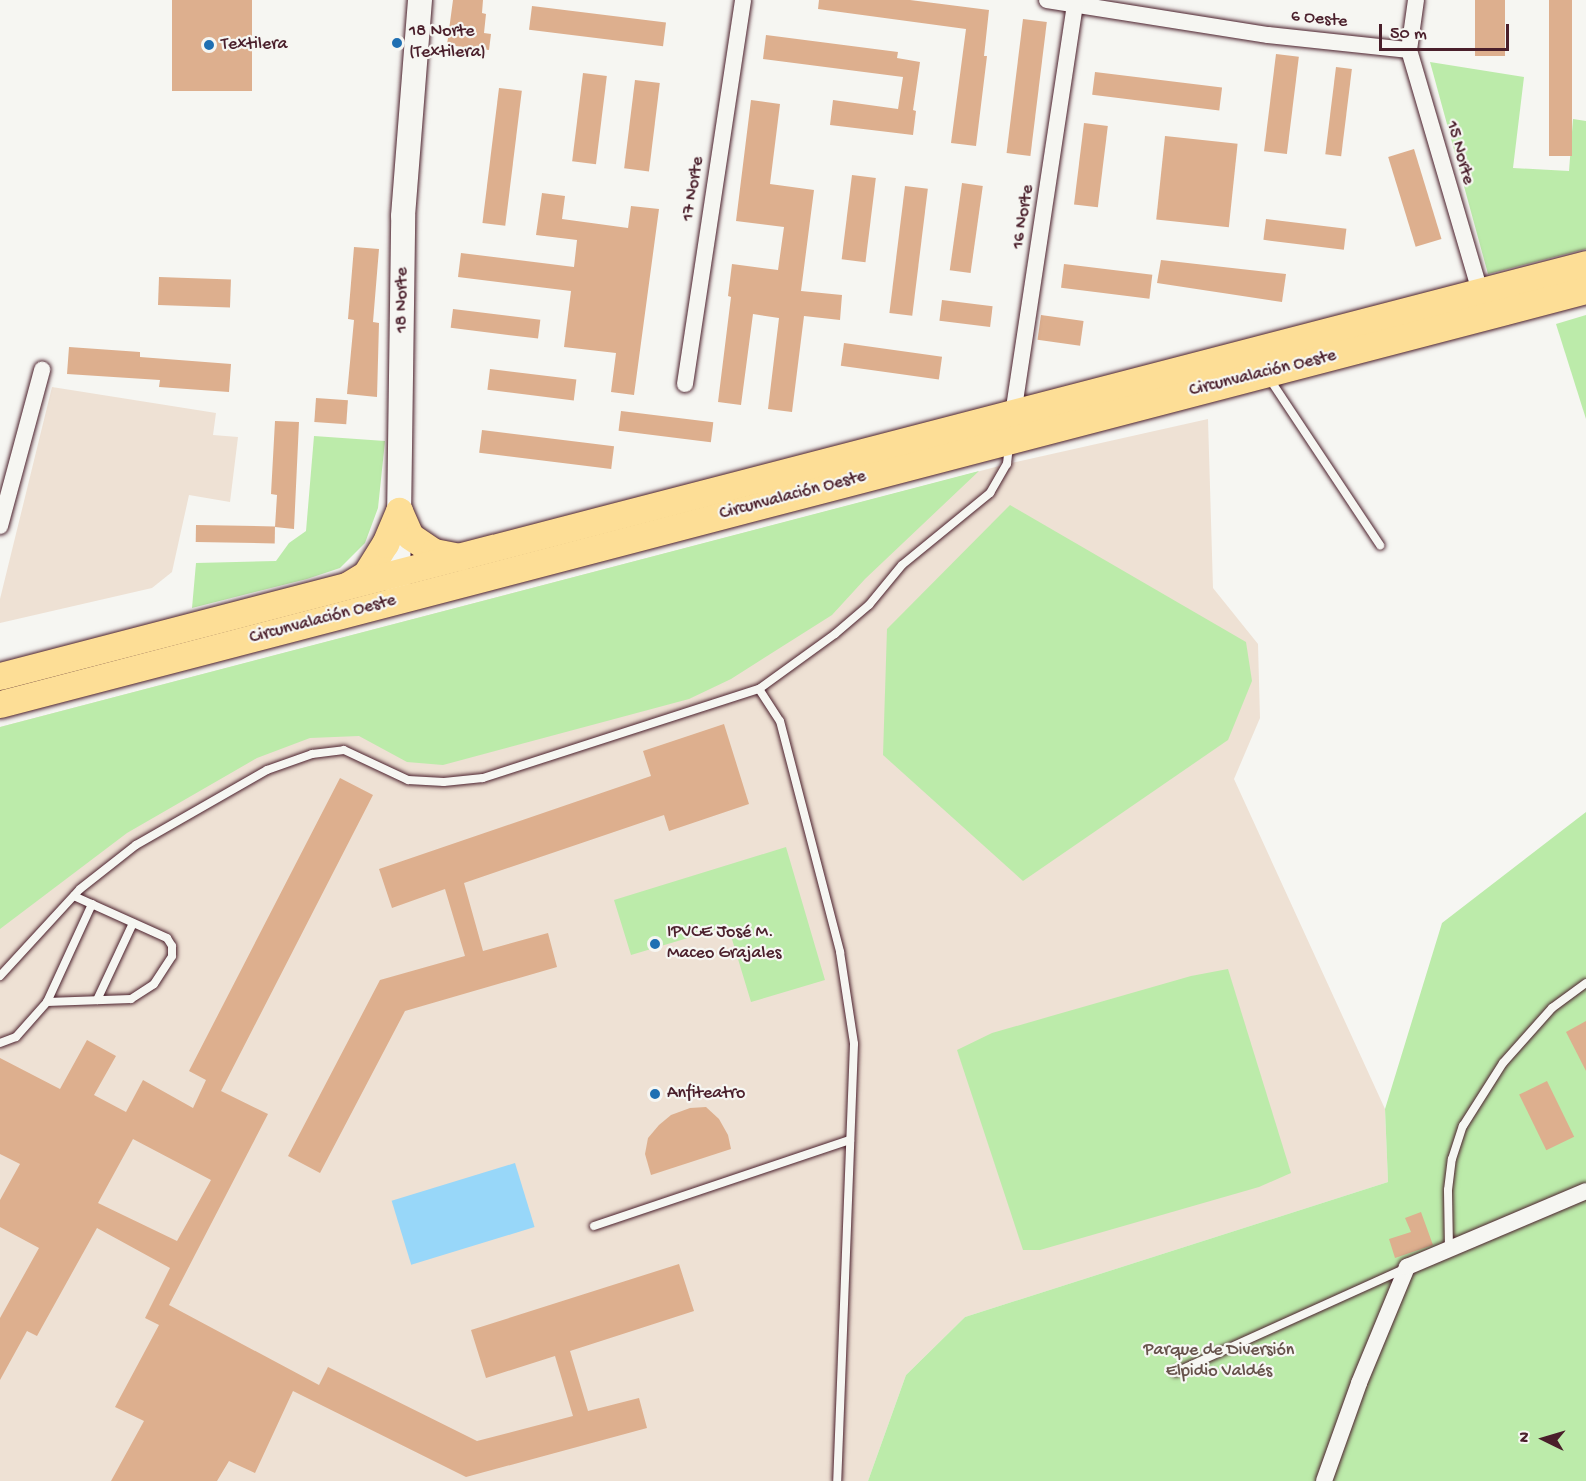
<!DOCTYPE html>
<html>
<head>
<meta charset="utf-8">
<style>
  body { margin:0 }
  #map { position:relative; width:1586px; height:1481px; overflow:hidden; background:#f6f6f2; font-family:"Gochi Hand",sans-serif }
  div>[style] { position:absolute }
  .built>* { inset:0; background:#eee1d4 }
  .green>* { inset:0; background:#bcebaa }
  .water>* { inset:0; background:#98d7f9; transform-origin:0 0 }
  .building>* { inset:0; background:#ddaf8e; transform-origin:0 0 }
  .roads { filter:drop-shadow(0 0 2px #4a1f2b) drop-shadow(0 0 2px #4a1f2b) }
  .service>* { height:8px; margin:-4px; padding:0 4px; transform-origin:4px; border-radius:4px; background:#f6f6f2 }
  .minor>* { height:16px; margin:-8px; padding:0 8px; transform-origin:8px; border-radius:8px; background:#f6f6f2 }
  .secondary>* { height:24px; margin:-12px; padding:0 12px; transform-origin:12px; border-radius:12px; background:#f6f6f2 }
  .primary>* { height:27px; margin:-13.5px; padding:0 13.5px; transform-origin:13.5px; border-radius:13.5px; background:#fdde96 }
  .dots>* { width:16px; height:16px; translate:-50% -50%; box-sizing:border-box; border:3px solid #f6f6f2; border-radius:50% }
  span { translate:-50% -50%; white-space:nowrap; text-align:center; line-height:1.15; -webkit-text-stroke:4.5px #f6f6f2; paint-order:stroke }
  .street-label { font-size:18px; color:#4a1f2b }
  .poi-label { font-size:18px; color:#4a1f2b }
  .left { translate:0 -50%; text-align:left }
  .park-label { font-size:18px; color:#66524b }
  .north { position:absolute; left:1514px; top:1409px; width:60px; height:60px; -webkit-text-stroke:4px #f6f6f2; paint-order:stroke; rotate:275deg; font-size:16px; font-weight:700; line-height:24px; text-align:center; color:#4a1f2b }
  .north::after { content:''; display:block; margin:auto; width:21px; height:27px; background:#4a1f2b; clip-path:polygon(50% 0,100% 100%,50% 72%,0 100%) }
  .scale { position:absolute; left:1379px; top:24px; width:130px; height:27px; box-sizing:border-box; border:3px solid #4a1f2b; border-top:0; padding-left:8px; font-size:18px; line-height:21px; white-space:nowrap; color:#4a1f2b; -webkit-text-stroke:4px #f6f6f2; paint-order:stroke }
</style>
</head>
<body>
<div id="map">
  <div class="built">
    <i style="clip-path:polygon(52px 387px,216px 413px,213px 435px,238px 437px,230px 502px,189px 495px,172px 572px,152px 588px,0 623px,0 599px)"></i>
    <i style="clip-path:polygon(1208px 419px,1213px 588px,1258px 644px,1260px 718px,1234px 779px,1385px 1109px,1388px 1182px,965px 1317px,906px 1375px,868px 1481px,0 1481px,0 727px,1007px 464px)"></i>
  </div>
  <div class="green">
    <i style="clip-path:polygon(1430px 62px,1524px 77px,1513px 168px,1569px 171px,1573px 119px,1586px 121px,1586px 249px,1488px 274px)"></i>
    <i style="clip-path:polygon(1586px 315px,1586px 419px,1556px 324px)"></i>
    <i style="clip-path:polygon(314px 436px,385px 441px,378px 508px,365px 543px,340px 568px,307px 579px,192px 608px,196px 563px,276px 561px,289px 543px,306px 531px)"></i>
    <i style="clip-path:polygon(979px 471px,865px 579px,832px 615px,731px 679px,689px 699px,443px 765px,407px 762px,359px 736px,310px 738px,257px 758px,127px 833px,0 929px,0 727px)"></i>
    <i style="clip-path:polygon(1010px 505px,1246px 642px,1252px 681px,1228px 740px,1023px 881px,883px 755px,887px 629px)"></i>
    <i style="clip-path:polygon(1586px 812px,1586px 1481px,868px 1481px,906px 1375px,965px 1317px,1388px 1182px,1385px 1109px,1442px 923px)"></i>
    <i style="clip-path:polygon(786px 847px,825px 980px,751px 1002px,728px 926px,631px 955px,614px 900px)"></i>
    <i style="clip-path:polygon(1228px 969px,1291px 1173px,1259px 1187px,1040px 1250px,1023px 1250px,957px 1050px,992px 1033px,1191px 976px)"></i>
  </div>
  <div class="water">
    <i style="left:515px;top:1163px;width:67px;height:129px;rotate:73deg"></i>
  </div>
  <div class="building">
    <i style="left:172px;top:0;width:80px;height:91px"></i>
    <i style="clip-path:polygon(453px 0,483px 0,482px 13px,486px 14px,484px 33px,491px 34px,489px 50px,447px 45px)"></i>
    <i style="clip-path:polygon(819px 0,910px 0,989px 10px,984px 56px,987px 56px,976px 146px,951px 143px,966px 29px,818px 9px)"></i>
    <i style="left:1475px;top:0;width:30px;height:56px"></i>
    <i style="left:1549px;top:0;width:23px;height:156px"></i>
    <i style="left:532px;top:6px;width:135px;height:24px;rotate:7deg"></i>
    <i style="left:1023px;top:19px;width:24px;height:135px;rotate:7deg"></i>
    <i style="clip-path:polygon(766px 35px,898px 52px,897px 58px,920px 62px,913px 110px,916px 111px,913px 135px,830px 125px,833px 100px,898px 109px,903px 77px,763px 59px)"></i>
    <i style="left:1276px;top:54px;width:23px;height:98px;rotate:7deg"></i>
    <i style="left:1336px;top:67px;width:16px;height:88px;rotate:7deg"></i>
    <i style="left:1095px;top:72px;width:128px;height:23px;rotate:7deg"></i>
    <i style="left:583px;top:73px;width:24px;height:89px;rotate:7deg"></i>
    <i style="left:635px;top:80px;width:25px;height:89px;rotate:7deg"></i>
    <i style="left:499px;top:88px;width:23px;height:136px;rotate:7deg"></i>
    <i style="clip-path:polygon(751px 100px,780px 104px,770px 184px,814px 190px,801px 291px,842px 295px,840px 320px,804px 316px,792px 412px,768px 409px,779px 318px,753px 314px,741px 405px,718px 402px,731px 297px,728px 296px,732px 264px,778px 270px,784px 227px,736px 221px)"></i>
    <i style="left:1084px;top:123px;width:24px;height:82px;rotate:7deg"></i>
    <i style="left:1165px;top:136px;width:73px;height:84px;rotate:6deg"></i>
    <i style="left:1414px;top:149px;width:94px;height:27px;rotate:73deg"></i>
    <i style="left:852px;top:175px;width:24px;height:85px;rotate:7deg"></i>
    <i style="left:962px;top:183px;width:21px;height:88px;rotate:8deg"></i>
    <i style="left:905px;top:186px;width:23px;height:128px;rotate:7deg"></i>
    <i style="clip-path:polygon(542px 193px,565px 196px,562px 219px,628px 228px,631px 206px,659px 209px,634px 395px,611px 392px,616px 353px,564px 347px,571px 291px,458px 277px,461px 253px,574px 267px,577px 240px,536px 235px)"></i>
    <i style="left:1266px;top:219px;width:81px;height:21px;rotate:7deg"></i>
    <i style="clip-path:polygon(354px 247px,379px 249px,373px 322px,379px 323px,377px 397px,347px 394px,354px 320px,348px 319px)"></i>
    <i style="clip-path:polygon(1161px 260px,1286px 274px,1282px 302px,1157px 283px)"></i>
    <i style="left:1064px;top:264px;width:89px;height:24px;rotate:7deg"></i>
    <i style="left:159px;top:277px;width:72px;height:28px;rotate:2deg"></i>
    <i style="left:942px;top:300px;width:51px;height:21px;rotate:7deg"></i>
    <i style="left:453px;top:309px;width:88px;height:19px;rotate:7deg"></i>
    <i style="left:1041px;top:315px;width:43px;height:25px;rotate:8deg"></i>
    <i style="left:844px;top:343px;width:99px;height:23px;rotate:8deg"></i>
    <i style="clip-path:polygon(69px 347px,140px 352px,140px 357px,231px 364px,229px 392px,159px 387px,160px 380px,67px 374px)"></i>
    <i style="left:490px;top:369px;width:87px;height:21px;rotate:7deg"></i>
    <i style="left:316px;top:398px;width:32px;height:24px;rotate:4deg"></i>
    <i style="left:621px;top:411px;width:93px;height:20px;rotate:7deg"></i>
    <i style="clip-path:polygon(275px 421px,299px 422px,294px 529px,275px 527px,277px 495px,271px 494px)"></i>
    <i style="left:482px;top:430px;width:133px;height:23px;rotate:7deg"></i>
    <i style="left:196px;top:525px;width:79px;height:17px;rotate:1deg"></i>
    <i style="clip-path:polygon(724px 724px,749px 804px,669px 831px,664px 815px,464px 883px,483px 951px,548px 933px,557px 967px,405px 1011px,320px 1173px,288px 1156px,380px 980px,465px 956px,445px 889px,392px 908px,379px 869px,651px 776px,643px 751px)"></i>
    <i style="clip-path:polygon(evenodd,340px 778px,373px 795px,221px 1091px,268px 1114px,169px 1305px,319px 1385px,328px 1367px,477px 1441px,573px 1416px,555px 1356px,486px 1378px,471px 1330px,679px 1264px,694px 1311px,570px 1351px,588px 1411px,639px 1398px,647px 1428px,466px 1477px,293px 1391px,255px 1473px,229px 1461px,217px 1481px,111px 1481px,144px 1421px,115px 1407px,159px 1325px,145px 1318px,170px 1268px,97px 1228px,37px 1336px,27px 1331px,0 1380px,0 1318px,39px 1248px,0 1227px,0 1200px,20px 1164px,0 1154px,0 1058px,60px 1089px,87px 1040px,116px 1056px,94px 1095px,126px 1112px,143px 1080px,193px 1108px,206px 1080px,189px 1071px,340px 778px,133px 1139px,211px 1180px,177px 1241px,98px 1203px,133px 1139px)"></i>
    <i style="clip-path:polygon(1586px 1021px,1586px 1071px,1566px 1032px)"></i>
    <i style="left:1547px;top:1081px;width:62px;height:31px;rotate:64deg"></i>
    <i style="clip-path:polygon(706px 1107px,719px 1119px,728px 1135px,731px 1149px,651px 1175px,645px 1154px,648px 1138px,659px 1125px,671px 1115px,690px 1108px)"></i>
    <i style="clip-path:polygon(1421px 1212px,1433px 1245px,1395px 1258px,1389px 1239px,1411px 1232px,1405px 1218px)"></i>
  </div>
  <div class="roads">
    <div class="service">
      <i style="left:1269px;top:378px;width:201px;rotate:56.4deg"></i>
      <i style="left:759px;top:689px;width:38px;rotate:57deg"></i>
      <i style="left:780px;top:721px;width:239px;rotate:75.4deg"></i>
      <i style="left:840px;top:952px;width:93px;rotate:81.3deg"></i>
      <i style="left:854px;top:1044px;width:437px;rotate:92.2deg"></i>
      <i style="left:0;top:976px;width:118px;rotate:-47.4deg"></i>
      <i style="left:80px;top:889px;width:71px;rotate:-38.2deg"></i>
      <i style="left:136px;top:845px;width:151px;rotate:-29.8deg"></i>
      <i style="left:267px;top:770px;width:48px;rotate:-19.6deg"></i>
      <i style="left:312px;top:754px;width:32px;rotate:-7deg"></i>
      <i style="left:344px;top:750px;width:71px;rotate:25.1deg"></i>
      <i style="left:408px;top:780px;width:36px;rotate:3deg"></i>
      <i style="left:444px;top:782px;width:39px;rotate:-6deg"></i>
      <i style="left:483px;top:778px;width:290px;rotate:-17.9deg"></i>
      <i style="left:759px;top:689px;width:94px;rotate:-35.9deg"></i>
      <i style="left:835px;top:634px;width:45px;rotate:-40.5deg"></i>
      <i style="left:869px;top:605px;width:52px;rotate:-50.5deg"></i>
      <i style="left:902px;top:565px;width:114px;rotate:-39.3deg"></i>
      <i style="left:990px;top:493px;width:34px;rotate:-60deg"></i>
      <i style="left:1007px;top:464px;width:20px;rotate:-84deg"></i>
      <i style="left:97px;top:1000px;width:85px;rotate:-64.9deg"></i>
      <i style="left:47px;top:1002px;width:108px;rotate:-65.3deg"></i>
      <i style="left:0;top:1043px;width:17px;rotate:-21deg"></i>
      <i style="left:16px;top:1037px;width:47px;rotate:-48.5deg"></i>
      <i style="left:47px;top:1002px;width:84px;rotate:-2deg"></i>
      <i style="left:131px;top:999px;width:27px;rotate:-33deg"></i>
      <i style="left:154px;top:984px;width:33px;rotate:-57deg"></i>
      <i style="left:172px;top:956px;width:10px;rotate:-90deg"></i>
      <i style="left:172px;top:946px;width:9px;rotate:-122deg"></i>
      <i style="left:167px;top:938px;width:102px;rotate:-155.7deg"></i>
      <i style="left:594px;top:1226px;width:270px;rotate:-18.6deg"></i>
      <i style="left:1449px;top:1249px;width:59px;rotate:-91deg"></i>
      <i style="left:1448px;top:1190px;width:31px;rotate:-83deg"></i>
      <i style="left:1452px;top:1159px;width:35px;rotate:-72deg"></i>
      <i style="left:1463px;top:1126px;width:75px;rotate:-57.6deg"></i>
      <i style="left:1503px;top:1063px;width:74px;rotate:-48.3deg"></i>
      <i style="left:1552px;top:1008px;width:42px;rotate:-36.3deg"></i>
      <i style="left:1176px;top:1372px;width:250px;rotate:-24.3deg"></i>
    </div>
    <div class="minor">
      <i style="left:1047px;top:0;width:224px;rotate:9deg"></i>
      <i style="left:1268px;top:35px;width:142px;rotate:6.1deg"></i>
      <i style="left:1416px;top:0;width:50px;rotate:98deg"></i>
      <i style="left:1409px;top:50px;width:259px;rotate:73.6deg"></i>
      <i style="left:685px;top:384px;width:388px;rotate:-81.4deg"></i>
      <i style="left:1012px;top:421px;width:426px;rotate:-81.4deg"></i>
      <i style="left:0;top:526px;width:162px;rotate:-74.9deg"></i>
      <i style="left:1324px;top:1481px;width:104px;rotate:-70.3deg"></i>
      <i style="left:1359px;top:1383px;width:126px;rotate:-67.5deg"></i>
      <i style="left:1407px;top:1267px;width:194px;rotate:-23deg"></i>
    </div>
    <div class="secondary">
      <i style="left:398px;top:591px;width:375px;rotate:-89.2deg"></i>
      <i style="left:403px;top:216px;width:217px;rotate:-85.5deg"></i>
    </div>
    <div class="primary">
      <i style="left:399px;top:511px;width:27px;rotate:66deg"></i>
      <i style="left:410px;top:536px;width:29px;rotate:34deg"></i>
      <i style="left:434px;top:552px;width:26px;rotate:11deg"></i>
      <i style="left:348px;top:585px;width:21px;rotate:-31deg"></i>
      <i style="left:366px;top:574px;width:36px;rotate:-58deg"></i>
      <i style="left:385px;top:544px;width:36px;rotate:-67deg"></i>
      <i style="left:0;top:676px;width:1639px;rotate:-14.56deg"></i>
      <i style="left:0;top:704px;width:1639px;rotate:-14.63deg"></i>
    </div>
  </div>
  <div class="dots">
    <i style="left:397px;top:43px;background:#1f6fb2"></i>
    <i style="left:209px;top:45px;background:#1f6fb2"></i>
    <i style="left:655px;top:944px;background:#1f6fb2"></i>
    <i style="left:655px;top:1094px;background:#1f6fb2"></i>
  </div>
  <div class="street-label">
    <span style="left:1319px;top:20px;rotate:6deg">6 Oeste</span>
    <span style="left:1459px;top:153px;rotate:74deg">15 Norte</span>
    <span style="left:694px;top:189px;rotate:-81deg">17 Norte</span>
    <span style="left:1024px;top:217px;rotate:-81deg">16 Norte</span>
    <span style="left:403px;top:300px;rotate:-90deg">18 Norte</span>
    <span style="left:1263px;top:374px;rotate:-14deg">Circunvalación Oeste</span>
    <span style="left:793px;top:496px;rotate:-15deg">Circunvalación Oeste</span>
    <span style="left:323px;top:620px;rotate:-15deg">Circunvalación Oeste</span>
  </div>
  <div class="poi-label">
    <span class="left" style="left:409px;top:43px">18 Norte<br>(Textilera)</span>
    <span class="left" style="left:221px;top:45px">Textilera</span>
    <span class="left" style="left:667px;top:944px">IPVCE José M.<br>Maceo Grajales</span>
    <span class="left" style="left:667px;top:1094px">Anfiteatro</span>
  </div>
  <div class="park-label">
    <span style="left:1219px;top:1362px">Parque de Diversión<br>Elpidio Valdés</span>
  </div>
  <div class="north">N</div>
  <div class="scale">50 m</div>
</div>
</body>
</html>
